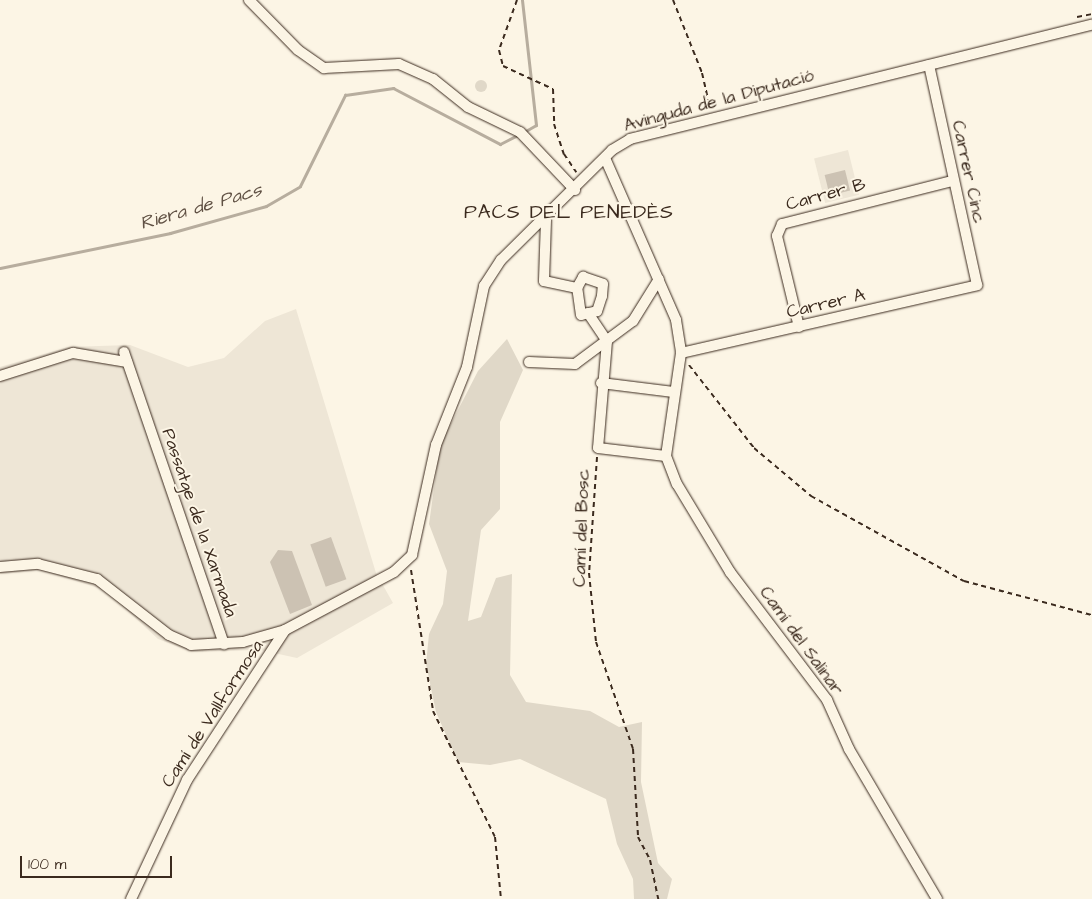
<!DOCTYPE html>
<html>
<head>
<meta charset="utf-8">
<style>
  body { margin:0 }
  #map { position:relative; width:1092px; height:899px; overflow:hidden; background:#fcf5e5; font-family:"Architects Daughter",sans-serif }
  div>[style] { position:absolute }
  .built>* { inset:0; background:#eee6d6; transform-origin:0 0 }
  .green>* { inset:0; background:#e0d8c8 }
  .round { border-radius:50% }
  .stream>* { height:3px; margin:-1.5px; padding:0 1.5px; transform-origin:1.5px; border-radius:1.5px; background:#b7ad9e }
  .building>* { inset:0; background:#ccc2b3; transform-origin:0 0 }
  .path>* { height:2px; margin-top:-1px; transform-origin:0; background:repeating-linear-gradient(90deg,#3b2a1e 0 5px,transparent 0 9px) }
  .roads { filter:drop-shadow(0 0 1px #3b2a1e) drop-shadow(0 0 1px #3b2a1e) }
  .minor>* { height:10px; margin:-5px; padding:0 5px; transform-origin:5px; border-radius:5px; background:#fcf5e5 }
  span { translate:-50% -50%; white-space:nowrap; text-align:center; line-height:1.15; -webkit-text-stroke:4px #fcf5e5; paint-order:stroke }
  .street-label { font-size:18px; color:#3b2a1e }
  .water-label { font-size:19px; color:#605144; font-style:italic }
  .quarter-label { font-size:20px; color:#3b2a1e; letter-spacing:1px }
  .scale { position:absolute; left:20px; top:856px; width:152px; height:22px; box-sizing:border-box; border:2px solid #3b2a1e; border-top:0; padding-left:6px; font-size:15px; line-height:18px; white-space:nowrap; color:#3b2a1e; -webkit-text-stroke:4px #fcf5e5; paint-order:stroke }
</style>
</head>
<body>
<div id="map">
  <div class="built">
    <i style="left:848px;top:150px;width:46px;height:35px;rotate:76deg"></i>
    <i style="clip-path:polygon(296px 309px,376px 573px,393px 603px,297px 658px,260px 650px,192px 652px,158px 639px,105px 590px,40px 570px,0 574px,0 367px,68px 347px,130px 345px,188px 367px,224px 358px,265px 321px)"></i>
  </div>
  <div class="green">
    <i class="round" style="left:475px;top:80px;width:12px;height:12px"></i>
    <i style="clip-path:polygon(507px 339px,523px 370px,500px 422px,500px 509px,481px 530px,468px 621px,481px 617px,496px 578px,512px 574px,510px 675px,526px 702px,590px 711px,619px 727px,642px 722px,641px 782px,658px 863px,672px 879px,667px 899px,634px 899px,633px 879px,617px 844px,606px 799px,520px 759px,490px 765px,458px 762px,436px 712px,426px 664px,429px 634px,443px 604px,447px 571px,429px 524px,440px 445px,478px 371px)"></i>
  </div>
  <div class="stream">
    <i style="left:522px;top:0;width:126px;rotate:83.6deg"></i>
    <i style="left:536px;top:125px;width:14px;rotate:150deg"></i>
    <i style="left:0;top:268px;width:174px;rotate:-11.6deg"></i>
    <i style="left:170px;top:233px;width:100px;rotate:-15.7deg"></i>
    <i style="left:266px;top:206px;width:39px;rotate:-30deg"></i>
    <i style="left:300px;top:186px;width:102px;rotate:-63.7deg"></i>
    <i style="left:345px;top:95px;width:49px;rotate:-8.3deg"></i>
    <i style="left:393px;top:88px;width:121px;rotate:27.6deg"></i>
    <i style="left:500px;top:144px;width:20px;rotate:-27deg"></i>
  </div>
  <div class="building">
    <i style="left:845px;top:170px;width:21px;height:21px;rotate:76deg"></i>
    <i style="left:331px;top:537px;width:45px;height:22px;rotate:70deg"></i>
    <i style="clip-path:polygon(278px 550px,292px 551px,312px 605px,290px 614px,270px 562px)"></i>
  </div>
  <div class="path">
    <i style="left:517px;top:0;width:53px;rotate:109.8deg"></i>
    <i style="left:499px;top:50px;width:16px;rotate:76deg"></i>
    <i style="left:503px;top:66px;width:55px;rotate:24.7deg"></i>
    <i style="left:553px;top:89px;width:35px;rotate:88deg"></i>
    <i style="left:554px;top:124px;width:32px;rotate:72deg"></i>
    <i style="left:564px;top:154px;width:22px;rotate:56deg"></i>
    <i style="left:673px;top:0;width:79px;rotate:68.3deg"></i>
    <i style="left:702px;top:73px;width:36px;rotate:77deg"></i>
    <i style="left:1077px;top:17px;width:15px;rotate:-11deg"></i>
    <i style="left:689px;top:365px;width:105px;rotate:51.9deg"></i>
    <i style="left:754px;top:448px;width:75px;rotate:40.1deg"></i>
    <i style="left:811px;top:496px;width:175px;rotate:29.1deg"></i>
    <i style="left:964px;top:581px;width:132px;rotate:14.9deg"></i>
    <i style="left:597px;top:457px;width:116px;rotate:93.9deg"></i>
    <i style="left:589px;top:573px;width:69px;rotate:84.2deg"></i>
    <i style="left:596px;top:642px;width:113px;rotate:70.9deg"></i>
    <i style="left:633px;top:749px;width:88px;rotate:86.7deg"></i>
    <i style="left:638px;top:837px;width:26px;rotate:62deg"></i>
    <i style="left:650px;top:860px;width:40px;rotate:78deg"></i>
    <i style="left:411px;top:570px;width:143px;rotate:81.1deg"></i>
    <i style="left:433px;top:711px;width:140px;rotate:63.8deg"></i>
    <i style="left:495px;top:837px;width:62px;rotate:84.5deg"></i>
  </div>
  <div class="roads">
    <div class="minor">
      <i style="left:249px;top:0;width:70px;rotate:45.6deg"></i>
      <i style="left:298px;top:50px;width:32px;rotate:35deg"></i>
      <i style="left:324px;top:68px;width:75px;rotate:-3.1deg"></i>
      <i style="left:399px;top:64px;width:37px;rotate:24deg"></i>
      <i style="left:433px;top:79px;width:45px;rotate:38.7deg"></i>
      <i style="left:468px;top:107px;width:58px;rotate:25.7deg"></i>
      <i style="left:520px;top:132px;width:80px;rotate:46.5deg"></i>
      <i style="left:605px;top:158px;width:177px;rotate:66.3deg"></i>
      <i style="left:676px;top:320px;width:33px;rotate:81deg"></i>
      <i style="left:681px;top:353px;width:104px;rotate:98.3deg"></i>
      <i style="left:666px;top:456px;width:30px;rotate:69deg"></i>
      <i style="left:677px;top:484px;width:103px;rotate:58.9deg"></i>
      <i style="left:730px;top:572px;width:161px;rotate:52.8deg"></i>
      <i style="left:827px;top:700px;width:54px;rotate:65.8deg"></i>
      <i style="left:849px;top:749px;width:174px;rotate:59.6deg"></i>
      <i style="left:546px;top:220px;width:61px;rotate:91.9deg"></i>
      <i style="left:544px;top:281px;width:34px;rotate:12deg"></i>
      <i style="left:583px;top:277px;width:21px;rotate:19deg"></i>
      <i style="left:603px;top:284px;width:12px;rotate:95deg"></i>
      <i style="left:602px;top:296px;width:16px;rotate:108deg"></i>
      <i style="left:597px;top:311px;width:16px;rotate:166deg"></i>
      <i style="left:581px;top:315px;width:27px;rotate:-98deg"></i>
      <i style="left:577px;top:288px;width:13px;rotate:-61deg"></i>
      <i style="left:588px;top:313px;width:34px;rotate:56deg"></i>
      <i style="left:607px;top:341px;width:107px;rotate:94.8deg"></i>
      <i style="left:598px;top:448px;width:68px;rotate:6.7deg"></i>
      <i style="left:799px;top:327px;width:94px;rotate:-103.6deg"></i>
      <i style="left:777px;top:236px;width:13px;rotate:-67deg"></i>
      <i style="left:782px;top:224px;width:175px;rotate:-14.2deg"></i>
      <i style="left:124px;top:352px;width:309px;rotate:71.1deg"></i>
      <i style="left:681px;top:353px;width:304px;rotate:-12.9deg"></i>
      <i style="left:977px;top:285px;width:225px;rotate:-102.3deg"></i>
      <i style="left:529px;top:362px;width:46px;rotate:2.5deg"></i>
      <i style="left:575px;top:364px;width:72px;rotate:-36.6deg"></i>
      <i style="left:633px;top:321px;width:49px;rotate:-58.2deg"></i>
      <i style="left:0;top:376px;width:77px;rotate:-17.5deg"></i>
      <i style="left:73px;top:353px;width:55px;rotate:9.5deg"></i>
      <i style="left:601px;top:383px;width:73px;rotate:7.1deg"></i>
      <i style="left:0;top:567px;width:38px;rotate:-5deg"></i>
      <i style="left:38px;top:564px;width:61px;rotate:14.3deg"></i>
      <i style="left:97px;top:579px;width:91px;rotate:37.9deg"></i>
      <i style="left:169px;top:635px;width:24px;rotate:24deg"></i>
      <i style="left:191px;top:645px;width:52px;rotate:-3.3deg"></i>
      <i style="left:243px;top:642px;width:44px;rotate:-15.9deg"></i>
      <i style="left:285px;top:630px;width:123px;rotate:-28deg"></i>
      <i style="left:394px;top:572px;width:25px;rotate:-43deg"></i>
      <i style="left:412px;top:555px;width:113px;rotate:-77.7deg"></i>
      <i style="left:436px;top:445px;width:84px;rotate:-68.3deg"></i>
      <i style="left:467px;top:367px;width:83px;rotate:-78.1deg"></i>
      <i style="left:484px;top:286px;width:31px;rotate:-57deg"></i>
      <i style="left:501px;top:260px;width:156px;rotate:-44.7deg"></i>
      <i style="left:612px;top:150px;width:21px;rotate:-31deg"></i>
      <i style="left:630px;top:139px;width:476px;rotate:-13.9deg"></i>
      <i style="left:131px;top:899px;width:132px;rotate:-64.8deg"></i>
      <i style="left:187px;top:780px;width:179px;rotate:-56.8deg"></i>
    </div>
  </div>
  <div class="street-label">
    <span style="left:719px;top:101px;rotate:-15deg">Avinguda de la Diputació</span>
    <span style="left:968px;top:172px;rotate:78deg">Carrer Cinc</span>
    <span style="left:826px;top:195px;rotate:-15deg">Carrer B</span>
    <span style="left:826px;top:304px;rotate:-13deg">Carrer A</span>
    <span style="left:199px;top:523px;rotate:71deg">Passatge de la Xarmada</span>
    <span style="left:582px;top:528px;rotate:-88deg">Camí del Bosc</span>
    <span style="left:801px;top:641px;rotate:54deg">Camí del Salinar</span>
    <span style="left:213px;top:714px;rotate:-57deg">Camí de Vallformosa</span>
  </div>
  <div class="water-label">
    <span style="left:201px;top:207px;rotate:-16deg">Riera de Pacs</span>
  </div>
  <div class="quarter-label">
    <span style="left:569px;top:212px">PACS DEL PENEDÈS</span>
  </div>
  <div class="scale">100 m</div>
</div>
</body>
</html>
